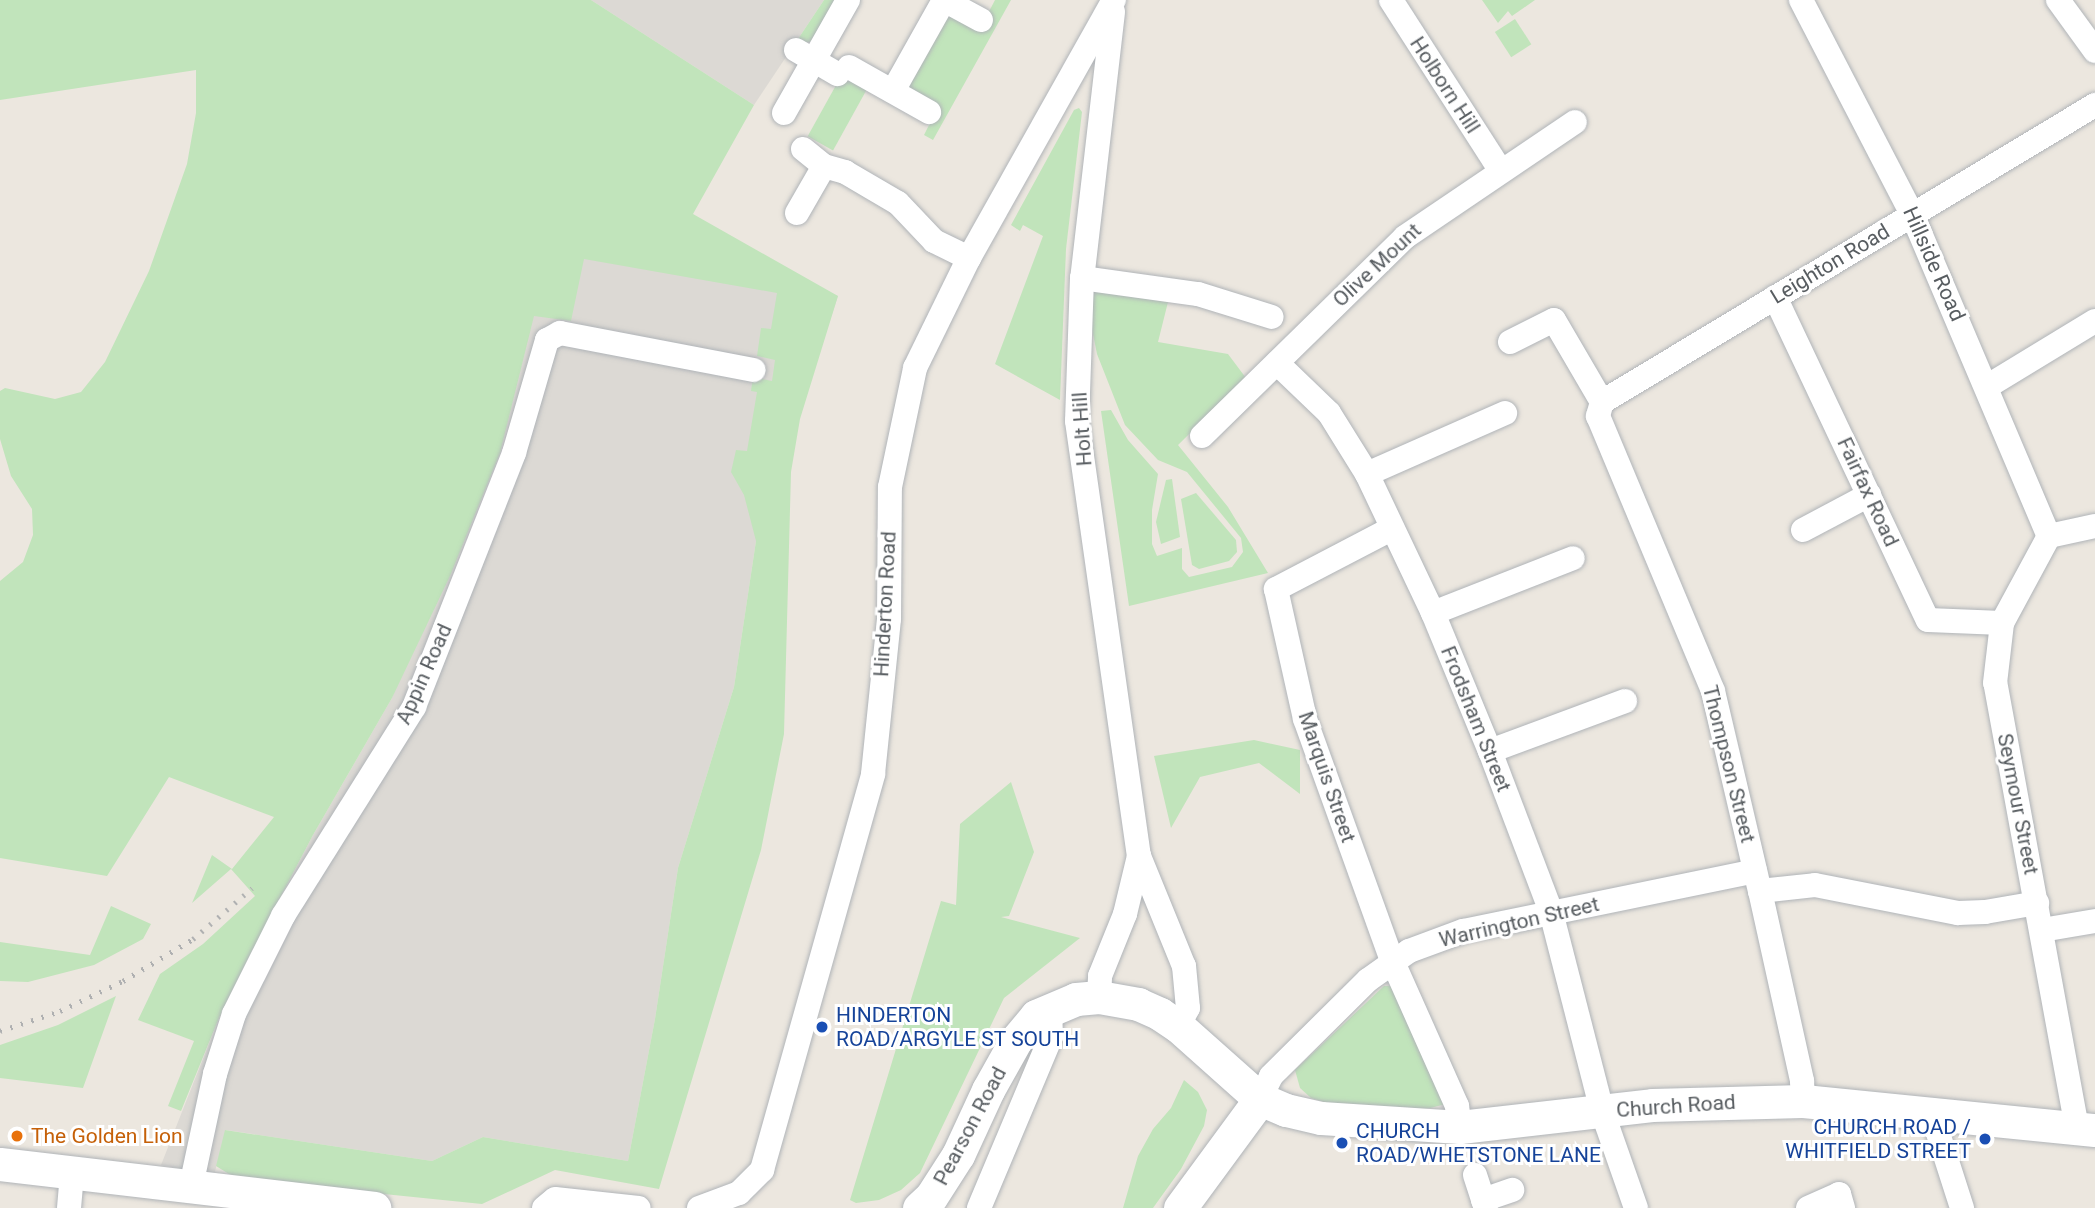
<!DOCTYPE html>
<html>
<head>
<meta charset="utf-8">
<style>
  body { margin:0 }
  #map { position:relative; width:2095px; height:1208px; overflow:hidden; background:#ece7df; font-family:Roboto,sans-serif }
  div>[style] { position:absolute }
  .industrial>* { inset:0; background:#dcd9d4 }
  .green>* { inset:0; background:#c1e4bb; transform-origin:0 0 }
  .roads { filter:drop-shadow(0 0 2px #b0b4b8) drop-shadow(0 0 2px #b0b4b8) }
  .street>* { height:24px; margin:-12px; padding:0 12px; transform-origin:12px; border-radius:12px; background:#fff }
  .secondary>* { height:33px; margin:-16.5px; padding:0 16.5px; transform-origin:16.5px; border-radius:16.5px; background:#fff }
  .rail>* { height:5px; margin-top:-2.5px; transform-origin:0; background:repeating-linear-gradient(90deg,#afb0b1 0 2px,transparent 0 11px) }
  .dots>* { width:19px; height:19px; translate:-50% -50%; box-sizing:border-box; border:4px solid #fff; border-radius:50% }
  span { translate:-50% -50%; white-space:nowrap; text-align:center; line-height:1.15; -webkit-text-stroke:6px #fff; paint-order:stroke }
  .street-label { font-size:21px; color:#585d61 }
  .transit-label { font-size:21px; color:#164399 }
  .left { translate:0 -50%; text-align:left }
  .right { translate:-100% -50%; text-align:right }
  .food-label { font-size:21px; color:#c56008 }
</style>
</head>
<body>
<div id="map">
  <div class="industrial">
    <i style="clip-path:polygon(591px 0,824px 0,754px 105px)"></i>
    <i style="clip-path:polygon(551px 183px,838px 296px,756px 541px,734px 687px,678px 868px,655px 1019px,628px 1161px,483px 1137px,432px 1161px,226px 1130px,214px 1175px,161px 1165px,219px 1018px,249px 957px,313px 835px,392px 698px)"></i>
  </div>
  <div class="green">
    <i style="clip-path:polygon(0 0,591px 0,754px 105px,693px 214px,838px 296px,800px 419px,791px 472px,784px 734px,761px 850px,659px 1189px,555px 1170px,482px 1204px,237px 1179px,216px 1166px,225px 1130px,432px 1161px,483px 1137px,628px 1161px,655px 1019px,678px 868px,734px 687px,756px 541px,744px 495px,731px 472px,736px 450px,747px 451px,757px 392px,751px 391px,753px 377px,772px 381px,775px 360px,757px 356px,761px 328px,771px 329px,777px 293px,584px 259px,571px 321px,534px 316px,500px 453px,450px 576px,392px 698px,313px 835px,249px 957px,219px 1018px,181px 1111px,168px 1106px,194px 1041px,138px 1020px,160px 974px,203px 944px,255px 896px,231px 869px,192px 903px,212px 855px,232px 869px,274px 817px,169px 777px,107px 876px,0 858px,0 581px,23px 562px,33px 535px,32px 509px,11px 476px,0 439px,0 391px,5px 388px,55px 399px,81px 392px,105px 362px,149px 271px,187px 164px,196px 113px,196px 70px,0 100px)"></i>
    <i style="clip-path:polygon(824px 0,840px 0,810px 42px,796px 42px)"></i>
    <i style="clip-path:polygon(995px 0,1011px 0,933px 140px,924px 135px,935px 113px,896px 90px,944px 4px,982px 25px)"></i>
    <i style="clip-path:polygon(1482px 0,1535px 0,1512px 16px,1508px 11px,1498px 23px)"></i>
    <i style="left:1515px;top:19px;width:30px;height:24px;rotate:57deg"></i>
    <i style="left:845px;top:69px;width:29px;height:77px;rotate:29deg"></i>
    <i style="clip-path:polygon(1079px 108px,1082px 112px,1066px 249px,1060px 400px,995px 364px,1043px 236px,1023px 225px,1020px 231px,1011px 225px,1074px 110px)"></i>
    <i style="clip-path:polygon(1094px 285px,1169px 298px,1158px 342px,1228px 354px,1246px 378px,1178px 445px,1228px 507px,1268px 573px,1129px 606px,1101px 411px,1111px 410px,1128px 440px,1158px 474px,1152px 510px,1152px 544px,1157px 556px,1182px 548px,1182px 569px,1189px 577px,1232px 567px,1243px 552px,1241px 538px,1187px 472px,1158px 460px,1125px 425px,1097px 354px,1091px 324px)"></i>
    <i style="clip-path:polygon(1172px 479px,1180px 537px,1161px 544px,1156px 522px,1166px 480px)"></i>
    <i style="clip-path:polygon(1196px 493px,1236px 540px,1237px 552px,1229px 561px,1199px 569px,1192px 565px,1181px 499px)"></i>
    <i style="clip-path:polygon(1254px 740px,1300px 750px,1300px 794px,1259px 763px,1200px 777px,1171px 828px,1154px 756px)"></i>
    <i style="clip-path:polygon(1011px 782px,1034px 852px,1009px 916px,1001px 917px,1080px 938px,1004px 998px,920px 1173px,901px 1190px,879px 1200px,856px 1203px,850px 1200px,941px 901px,956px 905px,960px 824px)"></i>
    <i style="clip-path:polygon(111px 906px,151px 924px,143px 939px,94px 965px,28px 982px,0 981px,0 942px,90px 955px)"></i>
    <i style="clip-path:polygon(1384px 986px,1393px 986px,1446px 1104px,1418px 1111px,1337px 1106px,1311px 1098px,1300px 1088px,1295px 1070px)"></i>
    <i style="clip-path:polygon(116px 996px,83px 1088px,0 1078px,0 1045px,58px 1025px)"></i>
    <i style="clip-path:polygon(1184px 1080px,1198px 1092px,1207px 1110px,1204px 1126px,1181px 1169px,1153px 1208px,1123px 1208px,1138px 1156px,1153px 1129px,1171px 1108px)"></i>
  </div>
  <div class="roads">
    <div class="street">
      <i style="left:1391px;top:0;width:202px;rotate:57.3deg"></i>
      <i style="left:1801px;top:0;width:241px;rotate:62.6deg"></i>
      <i style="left:1912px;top:214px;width:350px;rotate:67deg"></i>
      <i style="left:2058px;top:0;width:63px;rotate:54deg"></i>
      <i style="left:1113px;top:12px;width:268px;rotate:96.6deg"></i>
      <i style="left:1082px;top:278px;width:143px;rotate:92deg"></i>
      <i style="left:1077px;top:421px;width:439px;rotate:81.9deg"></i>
      <i style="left:1139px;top:856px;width:119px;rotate:67.8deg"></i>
      <i style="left:1184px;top:966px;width:42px;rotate:84.6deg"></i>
      <i style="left:1188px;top:1008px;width:21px;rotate:119deg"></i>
      <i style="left:796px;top:50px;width:48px;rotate:30.3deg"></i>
      <i style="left:849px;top:67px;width:92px;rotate:29.4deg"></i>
      <i style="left:893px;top:91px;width:104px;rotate:-60.7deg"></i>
      <i style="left:944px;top:0;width:42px;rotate:28.4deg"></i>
      <i style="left:784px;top:113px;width:130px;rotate:-60.5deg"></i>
      <i style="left:803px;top:149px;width:27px;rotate:39deg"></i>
      <i style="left:824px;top:166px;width:22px;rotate:16deg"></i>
      <i style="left:845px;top:172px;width:61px;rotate:30.3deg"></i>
      <i style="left:898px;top:203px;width:52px;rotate:46.5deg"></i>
      <i style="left:934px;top:241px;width:39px;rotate:26deg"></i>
      <i style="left:797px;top:213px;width:54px;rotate:-60.1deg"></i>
      <i style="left:1082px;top:278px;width:117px;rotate:7.9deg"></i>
      <i style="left:1198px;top:294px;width:77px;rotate:17.3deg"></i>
      <i style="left:1775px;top:297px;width:357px;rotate:64.7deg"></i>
      <i style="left:1928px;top:620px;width:74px;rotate:2.3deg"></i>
      <i style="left:1510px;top:342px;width:49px;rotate:-26.6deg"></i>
      <i style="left:1554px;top:320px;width:95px;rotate:59.7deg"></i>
      <i style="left:1277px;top:363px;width:72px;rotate:43.9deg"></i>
      <i style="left:1329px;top:413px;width:72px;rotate:58.1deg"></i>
      <i style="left:1367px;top:474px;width:154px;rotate:64.6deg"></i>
      <i style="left:1433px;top:613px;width:149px;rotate:67.6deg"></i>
      <i style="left:1490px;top:751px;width:172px;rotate:69.2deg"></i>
      <i style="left:1551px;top:912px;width:205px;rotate:75.6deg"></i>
      <i style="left:1602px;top:1111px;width:103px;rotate:70.7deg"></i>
      <i style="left:1988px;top:386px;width:125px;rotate:-31.3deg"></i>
      <i style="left:1602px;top:402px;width:15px;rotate:106deg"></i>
      <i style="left:1598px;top:416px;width:298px;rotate:67.3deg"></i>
      <i style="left:1713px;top:691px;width:205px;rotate:76.8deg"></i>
      <i style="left:1760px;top:891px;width:195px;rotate:77.5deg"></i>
      <i style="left:1802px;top:1081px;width:20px;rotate:87deg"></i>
      <i style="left:1602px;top:402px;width:576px;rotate:-31.07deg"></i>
      <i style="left:1202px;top:436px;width:284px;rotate:-44.4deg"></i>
      <i style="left:1405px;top:237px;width:205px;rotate:-34.1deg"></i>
      <i style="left:1367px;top:474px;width:151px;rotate:-23.8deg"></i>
      <i style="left:1391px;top:529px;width:130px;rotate:152.4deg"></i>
      <i style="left:1276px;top:589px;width:133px;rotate:77.4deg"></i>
      <i style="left:1305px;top:719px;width:256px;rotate:70.2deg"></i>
      <i style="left:1392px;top:960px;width:160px;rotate:66deg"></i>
      <i style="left:1457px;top:1106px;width:21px;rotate:82deg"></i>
      <i style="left:1803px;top:530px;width:75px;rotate:-27.9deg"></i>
      <i style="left:1433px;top:613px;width:150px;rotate:-21.4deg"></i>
      <i style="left:1490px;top:751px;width:144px;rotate:-20.3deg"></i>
      <i style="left:1760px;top:891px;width:55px;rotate:-6.2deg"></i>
      <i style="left:1815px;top:885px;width:146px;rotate:11.1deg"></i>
      <i style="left:1958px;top:913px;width:27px;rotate:-2deg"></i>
      <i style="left:1985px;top:912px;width:53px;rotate:-9.8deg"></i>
      <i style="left:2042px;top:930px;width:54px;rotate:-9.6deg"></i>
      <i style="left:1099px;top:997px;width:21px;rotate:-87deg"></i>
      <i style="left:1100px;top:976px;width:67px;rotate:-68deg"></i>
      <i style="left:1125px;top:914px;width:60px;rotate:-76.4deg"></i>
      <i style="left:1260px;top:1099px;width:25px;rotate:-64deg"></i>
      <i style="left:1271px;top:1076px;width:136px;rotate:-44.7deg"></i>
      <i style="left:1368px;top:980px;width:50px;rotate:-35.3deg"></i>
      <i style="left:1409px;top:951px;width:58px;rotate:-20.3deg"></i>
      <i style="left:1463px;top:931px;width:298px;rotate:-11.6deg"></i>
      <i style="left:1937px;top:1113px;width:17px;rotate:90deg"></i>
      <i style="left:1937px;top:1130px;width:82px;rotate:72.2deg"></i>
      <i style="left:2077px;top:1128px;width:452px;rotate:-100.4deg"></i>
      <i style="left:1995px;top:683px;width:60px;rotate:-83.3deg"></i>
      <i style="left:2002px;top:623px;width:99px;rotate:-61.6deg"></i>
      <i style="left:2049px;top:536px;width:47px;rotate:-12.3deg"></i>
      <i style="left:1475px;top:1175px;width:35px;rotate:72deg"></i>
      <i style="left:191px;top:1186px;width:115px;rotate:-77.9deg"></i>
      <i style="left:215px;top:1074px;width:63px;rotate:-72.4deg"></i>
      <i style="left:234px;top:1014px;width:110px;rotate:-63.4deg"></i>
      <i style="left:283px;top:916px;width:247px;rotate:-57.9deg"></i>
      <i style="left:414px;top:707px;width:273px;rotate:-68.5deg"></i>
      <i style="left:514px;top:453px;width:118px;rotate:-73.7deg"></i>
      <i style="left:547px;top:340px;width:15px;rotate:-28deg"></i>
      <i style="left:560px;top:333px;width:197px;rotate:10.8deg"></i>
      <i style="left:1483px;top:1200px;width:31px;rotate:-19deg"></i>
      <i style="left:69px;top:1208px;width:38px;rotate:-85deg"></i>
      <i style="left:544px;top:1208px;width:14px;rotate:-39deg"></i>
      <i style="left:555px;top:1199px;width:84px;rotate:6.1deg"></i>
      <i style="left:699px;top:1208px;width:43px;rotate:-20.6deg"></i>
      <i style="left:739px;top:1193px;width:33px;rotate:-45deg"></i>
      <i style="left:762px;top:1170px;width:411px;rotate:-74.3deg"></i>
      <i style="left:873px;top:774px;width:156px;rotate:-84.1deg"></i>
      <i style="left:889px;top:619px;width:132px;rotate:-89.6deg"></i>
      <i style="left:890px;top:487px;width:122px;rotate:-78.1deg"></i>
      <i style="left:915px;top:368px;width:123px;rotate:-63.9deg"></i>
      <i style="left:969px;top:258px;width:296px;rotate:-60.7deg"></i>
      <i style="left:979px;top:1208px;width:186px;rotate:-67.2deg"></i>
      <i style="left:1051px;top:1037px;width:29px;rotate:-92deg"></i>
      <i style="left:1808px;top:1208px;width:34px;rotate:-24deg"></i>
      <i style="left:1839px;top:1194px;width:15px;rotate:74deg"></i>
    </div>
    <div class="secondary">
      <i style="left:0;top:1164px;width:377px;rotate:6.7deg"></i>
      <i style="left:919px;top:1208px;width:16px;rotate:-43deg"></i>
      <i style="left:931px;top:1197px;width:50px;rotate:-57.3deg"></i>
      <i style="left:958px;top:1155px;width:72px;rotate:-65.2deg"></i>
      <i style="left:988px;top:1090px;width:57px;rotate:-60.8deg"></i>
      <i style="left:1016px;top:1040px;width:31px;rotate:-50deg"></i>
      <i style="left:1036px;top:1016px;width:43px;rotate:-23deg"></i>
      <i style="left:1076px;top:999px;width:23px;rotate:-5deg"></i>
      <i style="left:1099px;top:997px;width:40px;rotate:10deg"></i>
      <i style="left:1138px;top:1004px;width:24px;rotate:24deg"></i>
      <i style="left:1160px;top:1014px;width:22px;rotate:34deg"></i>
      <i style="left:1178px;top:1026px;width:110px;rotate:41.7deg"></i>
      <i style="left:1260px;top:1099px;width:28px;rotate:23deg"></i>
      <i style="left:1286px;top:1110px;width:36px;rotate:13deg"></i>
      <i style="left:1321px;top:1118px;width:139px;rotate:3.7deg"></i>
      <i style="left:1460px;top:1127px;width:193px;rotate:-6.5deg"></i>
      <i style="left:1652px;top:1105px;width:151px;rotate:-1.5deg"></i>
      <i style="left:1803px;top:1101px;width:293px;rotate:5.7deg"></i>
      <i style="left:1180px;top:1208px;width:135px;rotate:-53.7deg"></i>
    </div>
  </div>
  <div class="rail">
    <i style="left:0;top:1031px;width:63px;rotate:-18.4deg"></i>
    <i style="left:60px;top:1011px;width:70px;rotate:-25.5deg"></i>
    <i style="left:123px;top:981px;width:82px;rotate:-31deg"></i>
    <i style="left:193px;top:939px;width:78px;rotate:-40.8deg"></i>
  </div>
  <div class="dots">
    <i style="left:822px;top:1027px;background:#1a4fb4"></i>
    <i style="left:17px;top:1136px;background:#e8710a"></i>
    <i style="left:1985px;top:1139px;background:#1a4fb4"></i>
    <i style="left:1342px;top:1143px;background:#1a4fb4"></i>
  </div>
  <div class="street-label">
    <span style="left:1445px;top:85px;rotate:57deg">Holborn Hill</span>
    <span style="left:1830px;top:264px;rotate:-31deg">Leighton Road</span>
    <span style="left:1934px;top:264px;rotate:66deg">Hillside Road</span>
    <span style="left:1377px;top:265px;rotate:-43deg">Olive Mount</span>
    <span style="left:1082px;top:429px;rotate:-94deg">Holt Hill</span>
    <span style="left:1868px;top:492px;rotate:65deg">Fairfax Road</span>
    <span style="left:885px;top:604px;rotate:-87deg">Hinderton Road</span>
    <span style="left:424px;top:674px;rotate:-66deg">Appin Road</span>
    <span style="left:1476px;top:719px;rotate:68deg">Frodsham Street</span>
    <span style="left:1729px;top:764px;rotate:76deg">Thompson Street</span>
    <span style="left:1327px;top:777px;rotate:71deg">Marquis Street</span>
    <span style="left:2018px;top:804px;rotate:79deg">Seymour Street</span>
    <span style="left:1519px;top:922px;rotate:-13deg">Warrington Street</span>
    <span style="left:1676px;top:1106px;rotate:-4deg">Church Road</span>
    <span style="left:970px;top:1126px;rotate:-62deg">Pearson Road</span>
  </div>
  <div class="transit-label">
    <span class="left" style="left:836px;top:1027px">HINDERTON<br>ROAD/ARGYLE ST SOUTH</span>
    <span class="right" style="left:1971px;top:1139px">CHURCH ROAD /<br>WHITFIELD STREET</span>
    <span class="left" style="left:1356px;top:1143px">CHURCH<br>ROAD/WHETSTONE LANE</span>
  </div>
  <div class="food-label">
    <span class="left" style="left:31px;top:1136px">The Golden Lion</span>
  </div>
</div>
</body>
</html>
